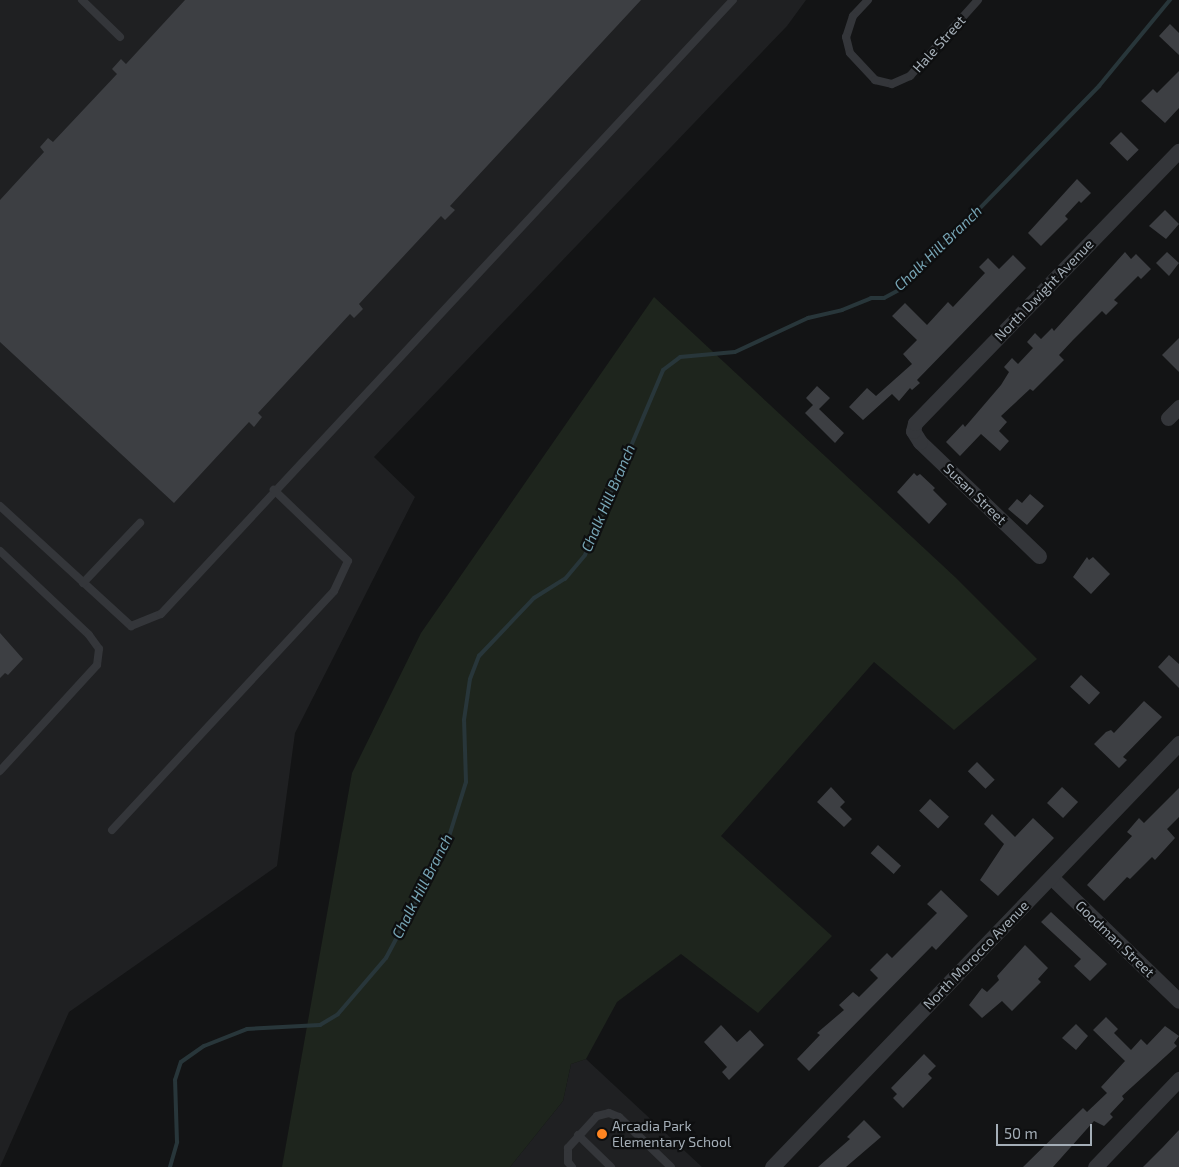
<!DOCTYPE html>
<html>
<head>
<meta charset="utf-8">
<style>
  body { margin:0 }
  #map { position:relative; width:1179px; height:1167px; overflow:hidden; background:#131415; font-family:"Exo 2",sans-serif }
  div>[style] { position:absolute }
  .built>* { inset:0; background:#1f2022 }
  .green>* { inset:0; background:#1e251d }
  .stream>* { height:4px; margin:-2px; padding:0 2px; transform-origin:2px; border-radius:2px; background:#28363a }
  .building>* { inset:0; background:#3d3f43; transform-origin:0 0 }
  .lane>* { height:8px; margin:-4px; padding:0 4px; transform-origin:4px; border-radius:4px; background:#34363a }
  .street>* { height:15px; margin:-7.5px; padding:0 7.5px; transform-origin:7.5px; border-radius:7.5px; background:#34363a }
  .dots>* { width:14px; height:14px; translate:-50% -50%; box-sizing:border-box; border:2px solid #0e0f10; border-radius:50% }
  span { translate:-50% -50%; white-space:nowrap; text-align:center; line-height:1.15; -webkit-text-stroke:4.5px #0e0f10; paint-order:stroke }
  .street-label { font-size:14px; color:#a4aeb7 }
  .poi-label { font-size:14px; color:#a4aeb7 }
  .left { translate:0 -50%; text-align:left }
  .water-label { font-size:15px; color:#77a5b5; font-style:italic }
  .scale { position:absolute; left:996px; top:1124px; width:96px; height:22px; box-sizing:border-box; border:2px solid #a4aeb7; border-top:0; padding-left:6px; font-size:15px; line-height:18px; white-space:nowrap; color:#a4aeb7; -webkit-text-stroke:4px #0e0f10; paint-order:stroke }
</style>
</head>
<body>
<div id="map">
  <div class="built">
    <i style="clip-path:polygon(0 0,806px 0,787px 26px,374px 457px,415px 497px,295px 733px,277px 866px,69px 1012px,0 1167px)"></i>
    <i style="clip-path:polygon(586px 1059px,702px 1167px,510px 1167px,563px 1101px,571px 1064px)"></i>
  </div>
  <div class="green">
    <i style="clip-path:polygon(654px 297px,955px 577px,1037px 659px,954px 730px,874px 662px,721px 836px,832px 936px,758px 1013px,681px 954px,617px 1002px,586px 1059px,571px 1064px,563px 1101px,510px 1167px,282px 1167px,352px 773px,421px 633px)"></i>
  </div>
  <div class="stream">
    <i style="left:170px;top:1167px;width:26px;rotate:-74deg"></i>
    <i style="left:177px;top:1142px;width:62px;rotate:-91.8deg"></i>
    <i style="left:175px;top:1080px;width:19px;rotate:-72deg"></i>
    <i style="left:181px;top:1062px;width:28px;rotate:-35deg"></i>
    <i style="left:204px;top:1046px;width:46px;rotate:-21.6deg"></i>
    <i style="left:247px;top:1029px;width:73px;rotate:-3.1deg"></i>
    <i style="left:320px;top:1025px;width:21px;rotate:-31deg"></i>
    <i style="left:338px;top:1014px;width:74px;rotate:-49.4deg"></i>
    <i style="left:386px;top:958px;width:130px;rotate:-62.1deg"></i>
    <i style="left:447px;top:843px;width:64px;rotate:-72.7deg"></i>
    <i style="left:466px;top:782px;width:62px;rotate:-91.8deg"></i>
    <i style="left:464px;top:720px;width:41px;rotate:-81.7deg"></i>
    <i style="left:470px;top:679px;width:25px;rotate:-69deg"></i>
    <i style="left:479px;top:656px;width:80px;rotate:-46.5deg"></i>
    <i style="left:534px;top:598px;width:36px;rotate:-32deg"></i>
    <i style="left:565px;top:579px;width:31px;rotate:-50deg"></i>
    <i style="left:585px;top:555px;width:201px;rotate:-67.1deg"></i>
    <i style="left:663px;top:370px;width:21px;rotate:-37deg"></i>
    <i style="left:680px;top:357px;width:55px;rotate:-5.2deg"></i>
    <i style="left:735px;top:352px;width:81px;rotate:-25deg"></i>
    <i style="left:808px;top:318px;width:35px;rotate:-13deg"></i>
    <i style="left:842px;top:310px;width:31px;rotate:-22deg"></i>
    <i style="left:871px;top:298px;width:13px"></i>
    <i style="left:884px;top:298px;width:19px;rotate:-28deg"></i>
    <i style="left:901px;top:289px;width:284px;rotate:-45.7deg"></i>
    <i style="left:1099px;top:86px;width:112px;rotate:-50.5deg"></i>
  </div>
  <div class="building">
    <i style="clip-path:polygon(185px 0,641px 0,450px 206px,455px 210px,445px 220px,441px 216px,359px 304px,363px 309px,354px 318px,350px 314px,258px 413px,262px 417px,254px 427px,249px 422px,174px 503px,0 342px,0 200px,44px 152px,40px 147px,48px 138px,53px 142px,117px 74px,112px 69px,121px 59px,126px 64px)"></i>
    <i style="clip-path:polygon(1170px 24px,1179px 33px,1179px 55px,1159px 36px)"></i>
    <i style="clip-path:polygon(1179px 71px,1179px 108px,1165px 123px,1141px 101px,1153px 89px,1157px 93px)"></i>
    <i style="left:1121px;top:132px;width:25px;height:16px;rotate:45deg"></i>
    <i style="clip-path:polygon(1077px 179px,1091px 193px,1081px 203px,1079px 201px,1065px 216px,1068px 219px,1041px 246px,1028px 233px)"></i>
    <i style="clip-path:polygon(1165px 210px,1179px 224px,1166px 239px,1149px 226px)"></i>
    <i style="clip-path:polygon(1125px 252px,1131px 259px,1136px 254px,1151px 269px,1141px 279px,1138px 276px,1114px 300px,1118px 303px,1106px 315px,1102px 311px,1073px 340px,1059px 355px,1064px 360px,1033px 391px,1030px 389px,1001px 416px,1007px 422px,999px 431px,1009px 441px,1000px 451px,981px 434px,960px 456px,946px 442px,963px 424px,965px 427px,1001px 385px,1009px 372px,1004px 367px,1012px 358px,1018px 364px,1033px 348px,1027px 342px,1035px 333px,1041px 339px,1052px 328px,1054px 331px)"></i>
    <i style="clip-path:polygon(1167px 252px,1179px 263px,1169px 276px,1156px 263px)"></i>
    <i style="clip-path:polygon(1013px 255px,1026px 268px,917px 380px,920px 383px,912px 390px,910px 388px,899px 401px,892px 394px,863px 420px,849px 407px,867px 388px,876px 396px,912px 364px,903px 354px,917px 340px,892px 316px,905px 303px,927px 325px,948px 302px,953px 307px,985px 273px,979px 267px,988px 258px,999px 269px)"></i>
    <i style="clip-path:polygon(1179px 338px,1179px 372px,1162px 355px)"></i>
    <i style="clip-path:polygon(817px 386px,830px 398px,819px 409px,844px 433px,835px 443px,805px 413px,813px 405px,806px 398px)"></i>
    <i style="clip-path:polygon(914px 473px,917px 476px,920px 474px,935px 488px,933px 490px,947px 504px,929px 524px,897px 492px)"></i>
    <i style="clip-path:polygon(1030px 494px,1044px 506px,1027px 525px,1008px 509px,1017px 499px,1022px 503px)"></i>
    <i style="clip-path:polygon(1087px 557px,1089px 560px,1093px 557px,1110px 574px,1091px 594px,1073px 577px)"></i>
    <i style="clip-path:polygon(0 633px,23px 659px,8px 675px,5px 673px,0 678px)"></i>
    <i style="clip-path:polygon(1169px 655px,1179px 664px,1179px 688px,1158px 667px)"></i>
    <i style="left:1081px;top:675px;width:26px;height:16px;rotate:43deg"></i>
    <i style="clip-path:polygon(1144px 701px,1162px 717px,1123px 757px,1127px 760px,1119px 768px,1094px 744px,1106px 732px,1111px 730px,1114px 733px)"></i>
    <i style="left:977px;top:762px;width:25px;height:13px;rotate:45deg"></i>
    <i style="clip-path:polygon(831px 787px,845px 802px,840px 807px,852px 819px,844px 827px,817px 802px)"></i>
    <i style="left:1062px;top:787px;width:22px;height:22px;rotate:43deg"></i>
    <i style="clip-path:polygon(1179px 788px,1179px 817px,1167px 829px,1175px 838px,1155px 860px,1152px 857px,1130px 879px,1127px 877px,1104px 901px,1087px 885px,1132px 836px,1127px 832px,1139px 818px,1144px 823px)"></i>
    <i style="left:930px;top:799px;width:26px;height:16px;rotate:43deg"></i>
    <i style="clip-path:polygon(992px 814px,1015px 837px,1033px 818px,1054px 838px,998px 896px,980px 880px,1004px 844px,984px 824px)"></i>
    <i style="left:878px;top:845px;width:31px;height:11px;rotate:42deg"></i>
    <i style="clip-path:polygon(941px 890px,968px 916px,936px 950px,932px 946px,809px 1071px,797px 1059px,820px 1035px,817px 1033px,844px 1010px,839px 1005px,853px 992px,859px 997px,878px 978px,870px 970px,887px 953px,892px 958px,937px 913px,927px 904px)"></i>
    <i style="clip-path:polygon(1051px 912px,1107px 964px,1090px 981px,1074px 966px,1081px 959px,1041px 922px)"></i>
    <i style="clip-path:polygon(1025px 945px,1048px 968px,1038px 979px,1041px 982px,1012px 1011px,1002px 1001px,982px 1018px,969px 1005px,982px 988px,987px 992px,999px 980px,997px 976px)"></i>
    <i style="clip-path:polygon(1106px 1017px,1118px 1029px,1114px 1033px,1131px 1050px,1141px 1039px,1147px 1045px,1165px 1026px,1179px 1036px,1174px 1043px,1177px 1046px,1122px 1096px,1124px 1099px,1110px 1114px,1113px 1117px,1104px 1126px,1094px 1121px,1053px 1167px,1023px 1167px,1083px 1108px,1087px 1112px,1107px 1093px,1101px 1087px,1125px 1061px,1093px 1030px)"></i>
    <i style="clip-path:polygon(1076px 1024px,1088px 1036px,1076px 1050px,1062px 1038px)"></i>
    <i style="clip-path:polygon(721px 1025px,737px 1042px,750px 1030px,764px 1045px,729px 1080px,722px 1072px,727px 1067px,704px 1042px)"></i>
    <i style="clip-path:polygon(924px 1054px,936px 1066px,928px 1074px,932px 1078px,903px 1108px,893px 1098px,897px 1094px,891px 1088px)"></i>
    <i style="clip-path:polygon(864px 1120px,881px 1137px,846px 1167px,818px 1167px,850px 1139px,847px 1137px)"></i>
    <i style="clip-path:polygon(1179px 1130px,1179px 1167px,1143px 1167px,1163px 1147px)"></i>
  </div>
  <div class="lane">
    <i style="left:82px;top:0;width:53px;rotate:44.2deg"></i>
    <i style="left:868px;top:0;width:22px;rotate:133deg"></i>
    <i style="left:853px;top:16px;width:22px;rotate:108deg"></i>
    <i style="left:846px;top:37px;width:16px;rotate:76deg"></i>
    <i style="left:850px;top:53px;width:37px;rotate:47deg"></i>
    <i style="left:875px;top:80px;width:17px;rotate:13deg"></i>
    <i style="left:892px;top:84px;width:20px;rotate:-24deg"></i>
    <i style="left:910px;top:76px;width:102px;rotate:-48.2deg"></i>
    <i style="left:0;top:506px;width:178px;rotate:42.5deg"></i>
    <i style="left:131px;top:626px;width:32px;rotate:-22deg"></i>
    <i style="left:161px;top:614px;width:839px;rotate:-47.03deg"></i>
    <i style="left:0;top:551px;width:122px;rotate:43.3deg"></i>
    <i style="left:89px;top:635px;width:17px;rotate:54deg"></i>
    <i style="left:99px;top:649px;width:16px;rotate:97deg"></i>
    <i style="left:97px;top:665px;width:144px;rotate:132.5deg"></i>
    <i style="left:83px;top:583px;width:83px;rotate:-46.5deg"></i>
    <i style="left:112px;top:830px;width:326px;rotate:-47.1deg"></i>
    <i style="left:334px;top:591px;width:33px;rotate:-65deg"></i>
    <i style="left:348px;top:561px;width:103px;rotate:-136.2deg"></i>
    <i style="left:578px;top:1135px;width:46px;rotate:44.1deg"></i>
    <i style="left:572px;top:1167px;width:6px;rotate:-129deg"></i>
    <i style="left:568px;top:1162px;width:14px;rotate:-90deg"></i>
    <i style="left:568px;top:1148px;width:43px;rotate:-47.8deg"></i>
    <i style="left:597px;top:1116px;width:12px;rotate:-14deg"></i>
    <i style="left:609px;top:1113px;width:11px;rotate:22deg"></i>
    <i style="left:619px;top:1117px;width:72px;rotate:43.9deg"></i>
  </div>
  <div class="street">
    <i style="left:1168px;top:418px;width:16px;rotate:-45deg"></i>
    <i style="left:1039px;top:556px;width:165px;rotate:-136.2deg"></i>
    <i style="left:920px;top:442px;width:13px;rotate:-122deg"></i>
    <i style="left:913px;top:431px;width:8px;rotate:-76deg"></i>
    <i style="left:915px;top:423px;width:379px;rotate:-45.9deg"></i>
    <i style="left:1051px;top:877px;width:178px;rotate:44.1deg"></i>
    <i style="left:772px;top:1167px;width:588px;rotate:-46.17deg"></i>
    <i style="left:1095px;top:1167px;width:122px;rotate:-46.3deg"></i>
  </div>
  <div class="dots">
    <i style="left:602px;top:1134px;background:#ff8521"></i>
  </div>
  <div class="street-label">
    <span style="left:939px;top:44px;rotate:-48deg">Hale Street</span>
    <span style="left:1044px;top:290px;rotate:-46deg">North Dwight Avenue</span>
    <span style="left:975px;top:494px;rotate:44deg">Susan Street</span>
    <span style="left:1115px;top:939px;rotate:44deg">Goodman Street</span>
    <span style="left:976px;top:955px;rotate:-46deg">North Morocco Avenue</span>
  </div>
  <div class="poi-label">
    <span class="left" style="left:612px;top:1134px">Arcadia Park<br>Elementary School</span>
  </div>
  <div class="water-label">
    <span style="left:938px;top:248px;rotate:-44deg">Chalk Hill Branch</span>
    <span style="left:608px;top:498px;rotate:-67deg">Chalk Hill Branch</span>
    <span style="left:422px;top:886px;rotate:-63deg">Chalk Hill Branch</span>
  </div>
  <div class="scale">50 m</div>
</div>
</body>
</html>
